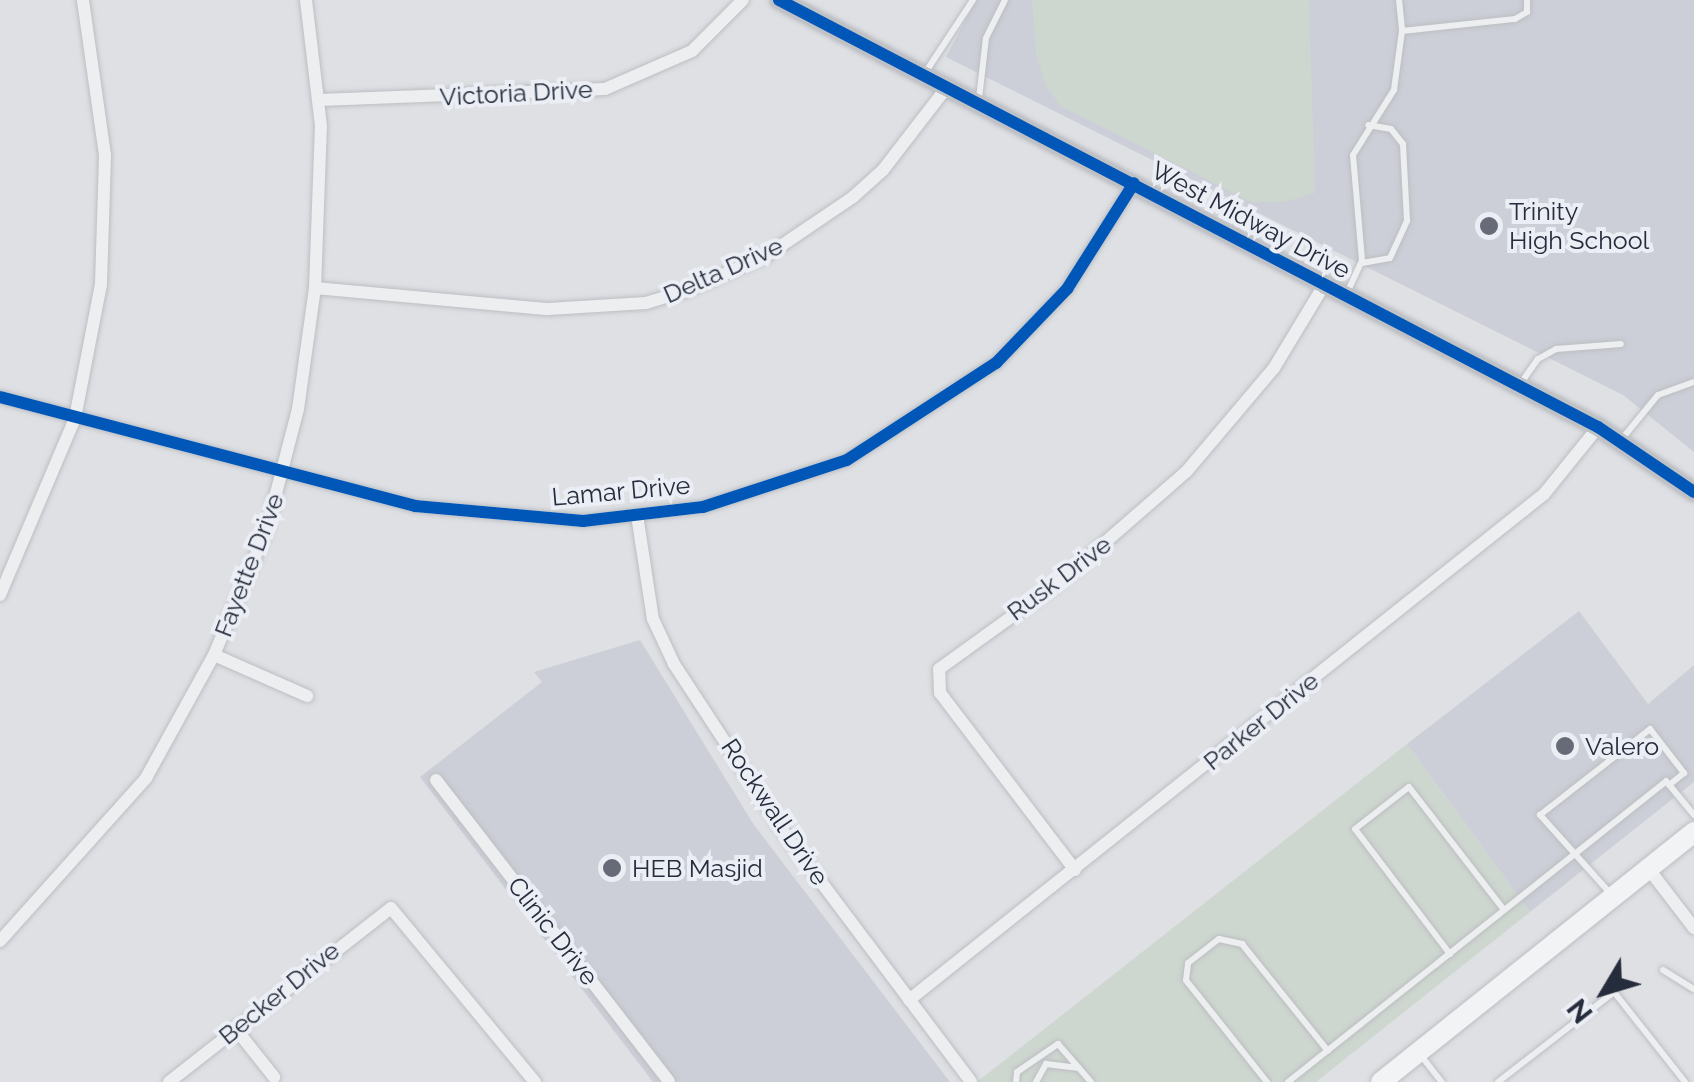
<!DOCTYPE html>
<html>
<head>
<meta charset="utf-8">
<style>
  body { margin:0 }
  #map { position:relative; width:1694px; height:1082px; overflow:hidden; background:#dee0e4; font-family:Raleway,sans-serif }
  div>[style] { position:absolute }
  .built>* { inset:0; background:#cccfd7 }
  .green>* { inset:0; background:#ced7cf }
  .roads { filter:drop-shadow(0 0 2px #bcbec2) drop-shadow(0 0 2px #bcbec2) }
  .lane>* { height:6px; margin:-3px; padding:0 3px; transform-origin:3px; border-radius:3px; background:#edeef0 }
  .street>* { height:12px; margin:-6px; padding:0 6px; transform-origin:6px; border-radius:6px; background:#edeef0 }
  .secondary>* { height:18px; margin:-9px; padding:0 9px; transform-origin:9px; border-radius:9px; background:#bfc1c6 }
  .primary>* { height:20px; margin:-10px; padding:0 10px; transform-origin:10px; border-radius:10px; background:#f2f3f4 }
  .cycleway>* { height:12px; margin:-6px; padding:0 6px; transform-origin:6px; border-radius:6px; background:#0057b8 }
  .dots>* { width:28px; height:28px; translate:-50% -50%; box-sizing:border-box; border:5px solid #ebeef4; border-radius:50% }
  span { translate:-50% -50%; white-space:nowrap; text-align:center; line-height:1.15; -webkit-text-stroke:8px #ebeef4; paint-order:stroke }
  .street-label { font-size:25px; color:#252c3c }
  .poi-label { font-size:25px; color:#252c3c }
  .left { translate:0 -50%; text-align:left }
  .north { position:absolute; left:1554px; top:942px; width:100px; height:100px; -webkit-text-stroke:8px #ebeef4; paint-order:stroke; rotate:232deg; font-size:28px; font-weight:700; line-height:40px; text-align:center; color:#252c3c }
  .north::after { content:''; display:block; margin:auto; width:35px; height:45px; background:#252c3c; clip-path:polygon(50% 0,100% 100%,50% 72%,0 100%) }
</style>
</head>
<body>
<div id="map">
  <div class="built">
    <i style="clip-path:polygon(976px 0,1694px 0,1694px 452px,1623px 395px,946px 57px)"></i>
    <i style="clip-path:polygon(1579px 611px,1648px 704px,1694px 665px,1694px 782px,1530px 912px,1407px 744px)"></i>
    <i style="clip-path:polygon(640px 640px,754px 825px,950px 1082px,653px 1082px,420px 777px,542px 682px,534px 672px)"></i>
  </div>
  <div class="green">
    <i style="clip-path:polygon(1309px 0,1315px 193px,1283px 202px,1252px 202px,1061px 106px,1046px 86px,1036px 54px,1032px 0)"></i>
    <i style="clip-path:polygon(1407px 744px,1530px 912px,1316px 1082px,977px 1082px)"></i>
  </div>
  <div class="roads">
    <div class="lane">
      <i style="left:1399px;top:0;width:31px;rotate:84deg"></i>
      <i style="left:925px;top:73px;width:87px;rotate:-56.7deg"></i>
      <i style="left:979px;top:99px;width:61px;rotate:-83.5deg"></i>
      <i style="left:986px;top:38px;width:42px;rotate:-63.4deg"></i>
      <i style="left:1362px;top:263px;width:28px;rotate:-10deg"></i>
      <i style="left:1390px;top:258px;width:41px;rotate:-65.3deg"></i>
      <i style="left:1407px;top:221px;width:77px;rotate:-93deg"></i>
      <i style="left:1403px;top:144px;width:19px;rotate:-129deg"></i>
      <i style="left:1391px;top:129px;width:23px;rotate:-170deg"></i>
      <i style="left:1346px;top:295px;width:38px;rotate:-65deg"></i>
      <i style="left:1362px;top:260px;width:105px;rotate:-94.9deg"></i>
      <i style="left:1353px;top:155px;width:77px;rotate:-57.8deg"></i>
      <i style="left:1394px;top:90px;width:60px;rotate:-82.3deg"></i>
      <i style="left:1402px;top:31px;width:114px;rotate:-6.1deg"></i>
      <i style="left:1515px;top:19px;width:14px;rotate:-30deg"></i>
      <i style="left:1527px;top:12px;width:12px;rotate:-90deg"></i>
      <i style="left:1521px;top:383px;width:29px;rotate:-55deg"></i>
      <i style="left:1538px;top:359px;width:21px;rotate:-29deg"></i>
      <i style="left:1556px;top:349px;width:65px;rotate:-4.4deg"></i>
      <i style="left:1621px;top:440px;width:58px;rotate:-50.6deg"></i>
      <i style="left:1658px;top:395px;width:38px;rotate:-20deg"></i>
      <i style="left:1610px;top:893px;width:105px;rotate:-131.9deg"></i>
      <i style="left:1540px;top:815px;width:140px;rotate:-38deg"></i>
      <i style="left:1650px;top:729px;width:56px;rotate:52.3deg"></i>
      <i style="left:1684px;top:773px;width:19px;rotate:141deg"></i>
      <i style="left:1450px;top:954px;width:157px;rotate:-127.2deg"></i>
      <i style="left:1355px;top:829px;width:68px;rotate:-37.9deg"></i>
      <i style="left:1409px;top:787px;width:155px;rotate:52.3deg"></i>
      <i style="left:1663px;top:970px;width:36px;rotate:32deg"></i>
      <i style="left:1419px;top:1053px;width:37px;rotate:52deg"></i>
      <i style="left:1016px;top:1082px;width:10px;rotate:-84deg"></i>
      <i style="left:1017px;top:1072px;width:50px;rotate:-34.3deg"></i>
      <i style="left:1058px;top:1044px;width:50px;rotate:49deg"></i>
      <i style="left:1036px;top:1082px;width:21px;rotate:-61deg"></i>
      <i style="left:1046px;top:1064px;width:33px;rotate:7deg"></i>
      <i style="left:1267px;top:1082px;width:130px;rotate:-128.5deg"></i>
      <i style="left:1186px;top:980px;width:17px;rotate:-83deg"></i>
      <i style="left:1188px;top:963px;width:39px;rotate:-38deg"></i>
      <i style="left:1219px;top:939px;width:24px;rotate:12deg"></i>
      <i style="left:1242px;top:944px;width:137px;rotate:51.2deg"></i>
      <i style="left:1288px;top:1082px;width:483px;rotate:-38.5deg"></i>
      <i style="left:1666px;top:781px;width:44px;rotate:50.5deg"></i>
      <i style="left:1498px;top:1082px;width:147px;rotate:-37.8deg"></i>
      <i style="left:1614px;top:992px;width:115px;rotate:51.7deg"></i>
    </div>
    <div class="street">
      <i style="left:319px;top:100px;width:286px;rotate:-2.2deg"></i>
      <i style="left:605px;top:89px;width:95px;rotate:-23.6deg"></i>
      <i style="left:692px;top:51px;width:72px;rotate:-45deg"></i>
      <i style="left:315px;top:288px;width:234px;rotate:5.2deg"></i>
      <i style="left:548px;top:309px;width:98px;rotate:-3.5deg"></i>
      <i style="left:646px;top:303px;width:39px;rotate:-17deg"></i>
      <i style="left:683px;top:292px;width:90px;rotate:-23.4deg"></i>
      <i style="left:766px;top:256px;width:105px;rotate:-34.1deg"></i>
      <i style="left:853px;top:197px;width:40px;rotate:-42deg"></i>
      <i style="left:883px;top:170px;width:105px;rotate:-52.4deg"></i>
      <i style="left:0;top:397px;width:429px;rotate:14.7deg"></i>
      <i style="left:415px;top:506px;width:169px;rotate:5.1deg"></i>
      <i style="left:583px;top:521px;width:121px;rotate:-6.7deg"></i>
      <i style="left:703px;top:507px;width:151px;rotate:-18.1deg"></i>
      <i style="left:847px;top:460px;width:178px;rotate:-33.1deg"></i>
      <i style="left:996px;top:363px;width:103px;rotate:-46.2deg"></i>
      <i style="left:1067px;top:289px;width:125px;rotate:-57.7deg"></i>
      <i style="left:637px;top:515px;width:105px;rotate:81.3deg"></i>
      <i style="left:653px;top:619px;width:50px;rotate:65deg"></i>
      <i style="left:674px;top:664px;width:208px;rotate:56.8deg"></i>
      <i style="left:788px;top:838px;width:305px;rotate:53.1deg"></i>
      <i style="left:0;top:595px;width:192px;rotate:-67deg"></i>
      <i style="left:75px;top:418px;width:136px;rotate:-79deg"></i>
      <i style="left:101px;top:284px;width:129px;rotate:-88.2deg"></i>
      <i style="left:105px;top:155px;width:157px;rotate:-98.1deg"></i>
      <i style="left:214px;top:655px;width:102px;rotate:23.8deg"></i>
      <i style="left:436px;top:780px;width:381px;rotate:52.3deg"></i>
      <i style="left:1648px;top:868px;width:76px;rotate:52.5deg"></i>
      <i style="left:1075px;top:870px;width:223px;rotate:-127.3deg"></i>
      <i style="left:940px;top:693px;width:24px;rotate:-92deg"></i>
      <i style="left:939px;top:669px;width:145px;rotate:-35.8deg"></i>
      <i style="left:1057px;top:584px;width:171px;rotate:-41deg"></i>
      <i style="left:1186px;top:472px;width:136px;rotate:-49.8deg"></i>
      <i style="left:1274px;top:368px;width:97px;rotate:-58.9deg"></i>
      <i style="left:0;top:941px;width:219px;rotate:-48.1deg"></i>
      <i style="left:146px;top:778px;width:141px;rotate:-61.1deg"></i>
      <i style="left:214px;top:655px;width:138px;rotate:-67.3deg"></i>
      <i style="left:267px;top:528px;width:123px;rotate:-75.4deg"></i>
      <i style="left:298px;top:409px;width:122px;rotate:-82deg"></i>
      <i style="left:315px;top:288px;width:162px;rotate:-87.9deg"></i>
      <i style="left:321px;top:126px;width:127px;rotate:-96.8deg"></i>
      <i style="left:909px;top:1000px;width:812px;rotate:-38.55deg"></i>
      <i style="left:1544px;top:494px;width:86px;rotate:-51.1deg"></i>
      <i style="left:235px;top:1028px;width:63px;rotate:51.5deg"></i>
      <i style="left:169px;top:1082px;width:282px;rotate:-38.1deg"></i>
      <i style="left:391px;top:908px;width:226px;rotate:50.4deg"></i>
    </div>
    <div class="secondary">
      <i style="left:779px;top:0;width:924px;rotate:27.54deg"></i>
      <i style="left:1598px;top:427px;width:116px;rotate:34.1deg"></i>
    </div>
    <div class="primary">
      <i style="left:1381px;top:1082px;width:401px;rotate:-38.6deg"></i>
    </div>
  </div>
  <div class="cycleway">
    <i style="left:779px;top:0;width:924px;rotate:27.54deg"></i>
    <i style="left:1598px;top:427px;width:116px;rotate:34.1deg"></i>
    <i style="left:0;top:397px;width:429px;rotate:14.7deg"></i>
    <i style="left:415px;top:506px;width:169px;rotate:5.1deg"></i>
    <i style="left:583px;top:521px;width:121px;rotate:-6.7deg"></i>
    <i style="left:703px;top:507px;width:151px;rotate:-18.1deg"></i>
    <i style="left:847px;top:460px;width:178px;rotate:-33.1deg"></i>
    <i style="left:996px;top:363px;width:103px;rotate:-46.2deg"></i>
    <i style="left:1067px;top:289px;width:125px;rotate:-57.7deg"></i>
  </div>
  <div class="dots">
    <i style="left:1489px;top:226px;background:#666b77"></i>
    <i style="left:1565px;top:746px;background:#666b77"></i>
    <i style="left:612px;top:868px;background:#666b77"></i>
  </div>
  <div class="street-label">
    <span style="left:516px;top:93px;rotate:-3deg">Victoria Drive</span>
    <span style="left:1251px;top:220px;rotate:28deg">West Midway Drive</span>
    <span style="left:723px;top:270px;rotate:-24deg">Delta Drive</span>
    <span style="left:621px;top:491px;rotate:-5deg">Lamar Drive</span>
    <span style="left:249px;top:565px;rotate:-69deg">Fayette Drive</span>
    <span style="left:1059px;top:578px;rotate:-37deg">Rusk Drive</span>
    <span style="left:1261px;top:721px;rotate:-39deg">Parker Drive</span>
    <span style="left:775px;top:812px;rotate:56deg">Rockwall Drive</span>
    <span style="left:553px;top:931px;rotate:52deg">Clinic Drive</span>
    <span style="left:279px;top:993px;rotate:-39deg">Becker Drive</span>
  </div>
  <div class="poi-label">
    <span class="left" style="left:1509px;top:226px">Trinity<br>High School</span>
    <span class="left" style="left:1585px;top:746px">Valero</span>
    <span class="left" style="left:632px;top:868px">HEB Masjid</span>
  </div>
  <div class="north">N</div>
</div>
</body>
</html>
